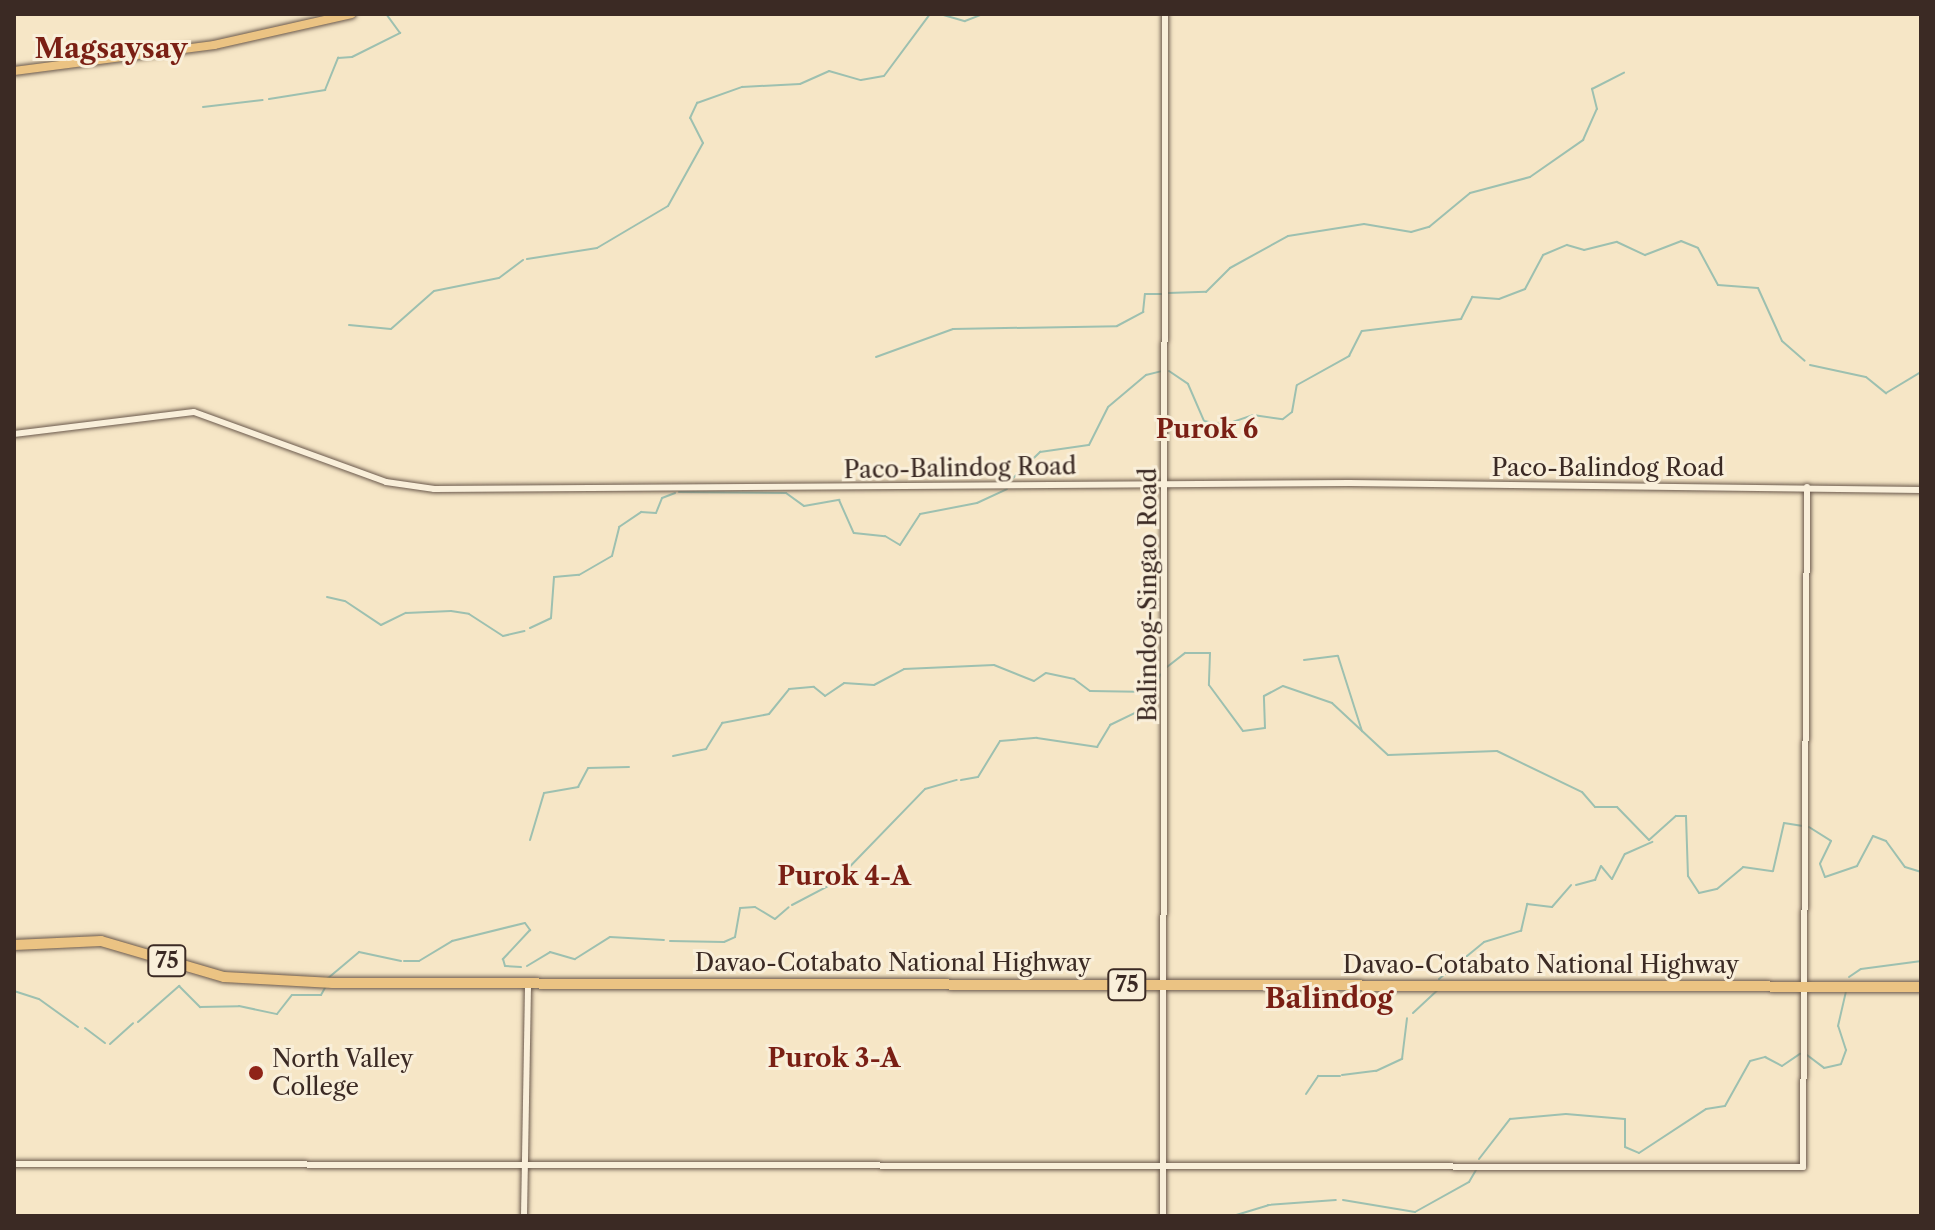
<!DOCTYPE html>
<html>
<head>
<meta charset="utf-8">
<style>
  body { margin:0 }
  #map { position:relative; width:1935px; height:1230px; overflow:hidden; background:#f6e6c6; font-family:"Libre Caslon Text",serif }
  div>[style] { position:absolute }
  .stream>* { height:2px; margin:-1px; padding:0 1px; transform-origin:1px; border-radius:1px; background:#9dc0b0 }
  .roads { filter:drop-shadow(0 0 2px #6a594c) drop-shadow(0 0 2px #6a594c) }
  .minor>* { height:6px; margin:-3px; padding:0 3px; transform-origin:3px; border-radius:3px; background:#f9efda }
  .major>* { height:8px; margin:-4px; padding:0 4px; transform-origin:4px; border-radius:4px; background:#ebc383 }
  .highway>* { height:10px; margin:-5px; padding:0 5px; transform-origin:5px; border-radius:5px; background:#ebc383 }
  .dots>* { width:22px; height:22px; translate:-50% -50%; box-sizing:border-box; border:4px solid #f9efda; border-radius:50% }
  span { translate:-50% -50%; white-space:nowrap; text-align:center; line-height:1.15; -webkit-text-stroke:6px #f9efda; paint-order:stroke }
  .shield-label span { padding:2px 6px; background:#f9efda; border:2px solid; border-radius:6px; -webkit-text-stroke-width:0 }
  .shield-label { font-size:22px; color:#3b2a24; font-weight:700 }
  .street-label { font-size:24px; color:#3b2a24 }
  .poi-label { font-size:24px; color:#3b2a24 }
  .left { translate:0 -50%; text-align:left }
  .neighbourhood-label { font-size:26px; color:#7a1f14; font-weight:700 }
  .quarter-label { font-size:28px; color:#7a1f14; font-weight:700 }
  .frame { position:absolute; inset:0; border:16px solid #3b2a24; pointer-events:none }
</style>
</head>
<body>
<div id="map">
  <div class="stream">
    <i style="left:940px;top:14px;width:26px;rotate:16deg"></i>
    <i style="left:965px;top:21px;width:19px;rotate:-21deg"></i>
    <i style="left:269px;top:99px;width:57px;rotate:-9.1deg"></i>
    <i style="left:325px;top:90px;width:35px;rotate:-68deg"></i>
    <i style="left:338px;top:58px;width:14px;rotate:-4deg"></i>
    <i style="left:352px;top:57px;width:54px;rotate:-26.6deg"></i>
    <i style="left:400px;top:33px;width:24px;rotate:-126deg"></i>
    <i style="left:203px;top:107px;width:60px;rotate:-6.7deg"></i>
    <i style="left:527px;top:259px;width:71px;rotate:-8.9deg"></i>
    <i style="left:597px;top:248px;width:82px;rotate:-30.6deg"></i>
    <i style="left:668px;top:206px;width:72px;rotate:-60.9deg"></i>
    <i style="left:703px;top:143px;width:28px;rotate:-117deg"></i>
    <i style="left:690px;top:118px;width:17px;rotate:-65deg"></i>
    <i style="left:697px;top:103px;width:48px;rotate:-19.6deg"></i>
    <i style="left:742px;top:87px;width:58px;rotate:-3deg"></i>
    <i style="left:800px;top:84px;width:32px;rotate:-24deg"></i>
    <i style="left:829px;top:71px;width:33px;rotate:16deg"></i>
    <i style="left:861px;top:80px;width:23px;rotate:-10deg"></i>
    <i style="left:884px;top:76px;width:77px;rotate:-53.4deg"></i>
    <i style="left:1168px;top:293px;width:38px;rotate:-2deg"></i>
    <i style="left:1206px;top:292px;width:34px;rotate:-45deg"></i>
    <i style="left:1230px;top:268px;width:66px;rotate:-28.9deg"></i>
    <i style="left:1288px;top:236px;width:77px;rotate:-9deg"></i>
    <i style="left:1364px;top:224px;width:48px;rotate:9.7deg"></i>
    <i style="left:1411px;top:232px;width:19px;rotate:-16deg"></i>
    <i style="left:1429px;top:227px;width:53px;rotate:-39.7deg"></i>
    <i style="left:1470px;top:193px;width:62px;rotate:-14.9deg"></i>
    <i style="left:1530px;top:177px;width:65px;rotate:-34.9deg"></i>
    <i style="left:1583px;top:140px;width:34px;rotate:-66deg"></i>
    <i style="left:1597px;top:109px;width:21px;rotate:-104deg"></i>
    <i style="left:1592px;top:89px;width:36px;rotate:-27deg"></i>
    <i style="left:349px;top:325px;width:42px;rotate:5.4deg"></i>
    <i style="left:391px;top:329px;width:57px;rotate:-41.5deg"></i>
    <i style="left:434px;top:291px;width:66px;rotate:-11.3deg"></i>
    <i style="left:499px;top:278px;width:30px;rotate:-37deg"></i>
    <i style="left:876px;top:357px;width:82px;rotate:-20deg"></i>
    <i style="left:953px;top:329px;width:164px;rotate:-1deg"></i>
    <i style="left:1117px;top:326px;width:30px;rotate:-28deg"></i>
    <i style="left:1143px;top:312px;width:18px;rotate:-84deg"></i>
    <i style="left:1145px;top:294px;width:17px"></i>
    <i style="left:1810px;top:365px;width:57px;rotate:12.1deg"></i>
    <i style="left:1866px;top:377px;width:26px;rotate:39deg"></i>
    <i style="left:1886px;top:393px;width:41px;rotate:-31deg"></i>
    <i style="left:1169px;top:371px;width:23px;rotate:34deg"></i>
    <i style="left:1188px;top:384px;width:40px;rotate:66.6deg"></i>
    <i style="left:1204px;top:421px;width:20px;rotate:11deg"></i>
    <i style="left:1224px;top:425px;width:31px;rotate:-19deg"></i>
    <i style="left:1253px;top:415px;width:30px;rotate:8deg"></i>
    <i style="left:1283px;top:419px;width:11px;rotate:-38deg"></i>
    <i style="left:1292px;top:412px;width:27px;rotate:-80deg"></i>
    <i style="left:1297px;top:385px;width:60px;rotate:-29.1deg"></i>
    <i style="left:1349px;top:356px;width:28px;rotate:-63deg"></i>
    <i style="left:1362px;top:331px;width:100px;rotate:-6.9deg"></i>
    <i style="left:1461px;top:319px;width:25px;rotate:-63deg"></i>
    <i style="left:1472px;top:297px;width:27px;rotate:4deg"></i>
    <i style="left:1499px;top:299px;width:28px;rotate:-21deg"></i>
    <i style="left:1525px;top:289px;width:38px;rotate:-62deg"></i>
    <i style="left:1543px;top:255px;width:26px;rotate:-23deg"></i>
    <i style="left:1567px;top:245px;width:18px;rotate:16deg"></i>
    <i style="left:1584px;top:250px;width:34px;rotate:-14deg"></i>
    <i style="left:1617px;top:242px;width:31px;rotate:25deg"></i>
    <i style="left:1645px;top:255px;width:39px;rotate:-21deg"></i>
    <i style="left:1681px;top:241px;width:18px;rotate:22deg"></i>
    <i style="left:1698px;top:248px;width:42px;rotate:61.6deg"></i>
    <i style="left:1718px;top:285px;width:40px;rotate:4.3deg"></i>
    <i style="left:1758px;top:288px;width:58px;rotate:65.6deg"></i>
    <i style="left:1782px;top:341px;width:30px;rotate:41deg"></i>
    <i style="left:1008px;top:483px;width:45px;rotate:-44.1deg"></i>
    <i style="left:1040px;top:452px;width:49px;rotate:-8.1deg"></i>
    <i style="left:1089px;top:445px;width:42px;rotate:-63.4deg"></i>
    <i style="left:1108px;top:407px;width:50px;rotate:-40.1deg"></i>
    <i style="left:1146px;top:375px;width:16px;rotate:-14deg"></i>
    <i style="left:679px;top:492px;width:107px;rotate:0.5deg"></i>
    <i style="left:786px;top:493px;width:22px;rotate:36deg"></i>
    <i style="left:804px;top:506px;width:36px;rotate:-10deg"></i>
    <i style="left:839px;top:500px;width:36px;rotate:66deg"></i>
    <i style="left:854px;top:533px;width:31px;rotate:6deg"></i>
    <i style="left:885px;top:536px;width:17px;rotate:31deg"></i>
    <i style="left:900px;top:545px;width:37px;rotate:-57deg"></i>
    <i style="left:920px;top:514px;width:58px;rotate:-10.9deg"></i>
    <i style="left:977px;top:503px;width:33px;rotate:-25deg"></i>
    <i style="left:327px;top:597px;width:18px;rotate:13deg"></i>
    <i style="left:345px;top:601px;width:43px;rotate:33.7deg"></i>
    <i style="left:381px;top:625px;width:28px;rotate:-26deg"></i>
    <i style="left:406px;top:613px;width:45px;rotate:-2.5deg"></i>
    <i style="left:451px;top:611px;width:18px;rotate:9deg"></i>
    <i style="left:469px;top:614px;width:40px;rotate:32.9deg"></i>
    <i style="left:503px;top:636px;width:22px;rotate:-13deg"></i>
    <i style="left:530px;top:628px;width:23px;rotate:-25deg"></i>
    <i style="left:551px;top:618px;width:41px;rotate:-85.8deg"></i>
    <i style="left:554px;top:577px;width:25px;rotate:-5deg"></i>
    <i style="left:579px;top:575px;width:38px;rotate:-30deg"></i>
    <i style="left:612px;top:556px;width:30px;rotate:-76deg"></i>
    <i style="left:619px;top:527px;width:27px;rotate:-34deg"></i>
    <i style="left:641px;top:512px;width:15px;rotate:4deg"></i>
    <i style="left:656px;top:513px;width:16px;rotate:-68deg"></i>
    <i style="left:662px;top:498px;width:14px;rotate:-21deg"></i>
    <i style="left:1304px;top:660px;width:34px;rotate:-7deg"></i>
    <i style="left:1338px;top:656px;width:79px;rotate:72.3deg"></i>
    <i style="left:1167px;top:667px;width:23px;rotate:-38deg"></i>
    <i style="left:1185px;top:653px;width:25px"></i>
    <i style="left:1210px;top:653px;width:32px;rotate:92deg"></i>
    <i style="left:1209px;top:685px;width:57px;rotate:53.5deg"></i>
    <i style="left:1243px;top:731px;width:22px;rotate:-8deg"></i>
    <i style="left:1265px;top:728px;width:32px;rotate:-92deg"></i>
    <i style="left:1264px;top:696px;width:21px;rotate:-28deg"></i>
    <i style="left:1283px;top:686px;width:52px;rotate:19.1deg"></i>
    <i style="left:1332px;top:703px;width:76px;rotate:42.9deg"></i>
    <i style="left:1388px;top:755px;width:109px;rotate:-2.1deg"></i>
    <i style="left:1497px;top:751px;width:94px;rotate:25.8deg"></i>
    <i style="left:1582px;top:792px;width:20px;rotate:49deg"></i>
    <i style="left:1595px;top:807px;width:22px"></i>
    <i style="left:1617px;top:807px;width:46px;rotate:45.9deg"></i>
    <i style="left:1649px;top:840px;width:36px;rotate:-42deg"></i>
    <i style="left:1676px;top:816px;width:10px"></i>
    <i style="left:1686px;top:816px;width:60px;rotate:88.1deg"></i>
    <i style="left:1688px;top:876px;width:20px;rotate:57deg"></i>
    <i style="left:1699px;top:893px;width:18px;rotate:-13deg"></i>
    <i style="left:1717px;top:889px;width:34px;rotate:-40deg"></i>
    <i style="left:1743px;top:867px;width:30px;rotate:8deg"></i>
    <i style="left:1773px;top:871px;width:49px;rotate:-77.1deg"></i>
    <i style="left:1784px;top:823px;width:19px;rotate:9deg"></i>
    <i style="left:673px;top:756px;width:34px;rotate:-12deg"></i>
    <i style="left:706px;top:749px;width:31px;rotate:-58deg"></i>
    <i style="left:722px;top:723px;width:48px;rotate:-10.8deg"></i>
    <i style="left:769px;top:714px;width:32px;rotate:-51deg"></i>
    <i style="left:789px;top:689px;width:25px;rotate:-5deg"></i>
    <i style="left:814px;top:687px;width:14px;rotate:39deg"></i>
    <i style="left:825px;top:696px;width:23px;rotate:-34deg"></i>
    <i style="left:844px;top:683px;width:30px;rotate:4deg"></i>
    <i style="left:874px;top:685px;width:34px;rotate:-28deg"></i>
    <i style="left:904px;top:669px;width:90px;rotate:-2.5deg"></i>
    <i style="left:994px;top:665px;width:43px;rotate:21.8deg"></i>
    <i style="left:1034px;top:681px;width:14px;rotate:-34deg"></i>
    <i style="left:1046px;top:673px;width:29px;rotate:12deg"></i>
    <i style="left:1074px;top:679px;width:20px;rotate:37deg"></i>
    <i style="left:1090px;top:691px;width:63px;rotate:0.9deg"></i>
    <i style="left:961px;top:780px;width:17px;rotate:-10deg"></i>
    <i style="left:978px;top:777px;width:42px;rotate:-58.6deg"></i>
    <i style="left:1000px;top:741px;width:37px;rotate:-5deg"></i>
    <i style="left:1037px;top:738px;width:61px;rotate:8.5deg"></i>
    <i style="left:1097px;top:747px;width:26px;rotate:-59deg"></i>
    <i style="left:1110px;top:725px;width:41px;rotate:-25.9deg"></i>
    <i style="left:1147px;top:707px;width:35px;rotate:-68deg"></i>
    <i style="left:1809px;top:827px;width:26px;rotate:32deg"></i>
    <i style="left:1831px;top:841px;width:25px;rotate:116deg"></i>
    <i style="left:1820px;top:864px;width:14px;rotate:69deg"></i>
    <i style="left:1825px;top:877px;width:34px;rotate:-19deg"></i>
    <i style="left:1857px;top:866px;width:34px;rotate:-62deg"></i>
    <i style="left:1873px;top:836px;width:14px;rotate:21deg"></i>
    <i style="left:1886px;top:841px;width:32px;rotate:54deg"></i>
    <i style="left:1905px;top:867px;width:17px;rotate:17deg"></i>
    <i style="left:530px;top:840px;width:49px;rotate:-73.4deg"></i>
    <i style="left:544px;top:793px;width:35px;rotate:-10deg"></i>
    <i style="left:578px;top:787px;width:21px;rotate:-62deg"></i>
    <i style="left:588px;top:768px;width:41px;rotate:-1.4deg"></i>
    <i style="left:1576px;top:885px;width:20px;rotate:-15deg"></i>
    <i style="left:1595px;top:880px;width:15px;rotate:-67deg"></i>
    <i style="left:1601px;top:866px;width:17px;rotate:50deg"></i>
    <i style="left:1612px;top:879px;width:28px;rotate:-63deg"></i>
    <i style="left:1625px;top:854px;width:30px;rotate:-24deg"></i>
    <i style="left:792px;top:905px;width:47px;rotate:-27.6deg"></i>
    <i style="left:834px;top:883px;width:131px;rotate:-45.9deg"></i>
    <i style="left:925px;top:789px;width:33px;rotate:-16deg"></i>
    <i style="left:670px;top:941px;width:54px;rotate:1.1deg"></i>
    <i style="left:724px;top:942px;width:12px;rotate:-24deg"></i>
    <i style="left:735px;top:937px;width:29px;rotate:-80deg"></i>
    <i style="left:740px;top:908px;width:15px;rotate:-4deg"></i>
    <i style="left:755px;top:907px;width:23px;rotate:31deg"></i>
    <i style="left:775px;top:919px;width:18px;rotate:-41deg"></i>
    <i style="left:404px;top:961px;width:15px"></i>
    <i style="left:419px;top:961px;width:39px;rotate:-31deg"></i>
    <i style="left:452px;top:941px;width:75px;rotate:-13.9deg"></i>
    <i style="left:525px;top:923px;width:9px;rotate:54deg"></i>
    <i style="left:530px;top:930px;width:40px;rotate:133deg"></i>
    <i style="left:503px;top:959px;width:7px;rotate:74deg"></i>
    <i style="left:505px;top:966px;width:16px;rotate:4deg"></i>
    <i style="left:527px;top:966px;width:27px;rotate:-31deg"></i>
    <i style="left:550px;top:952px;width:26px;rotate:16deg"></i>
    <i style="left:575px;top:959px;width:41px;rotate:-32.2deg"></i>
    <i style="left:610px;top:937px;width:54px;rotate:3.2deg"></i>
    <i style="left:1849px;top:977px;width:14px;rotate:-34deg"></i>
    <i style="left:1861px;top:969px;width:61px;rotate:-7.6deg"></i>
    <i style="left:327px;top:979px;width:42px;rotate:-40.2deg"></i>
    <i style="left:359px;top:952px;width:43px;rotate:12.1deg"></i>
    <i style="left:1439px;top:979px;width:58px;rotate:-39.4deg"></i>
    <i style="left:1484px;top:942px;width:39px;rotate:-17deg"></i>
    <i style="left:1521px;top:931px;width:28px;rotate:-77deg"></i>
    <i style="left:1527px;top:904px;width:25px;rotate:7deg"></i>
    <i style="left:1552px;top:907px;width:29px;rotate:-49deg"></i>
    <i style="left:14px;top:991px;width:26px;rotate:18deg"></i>
    <i style="left:39px;top:999px;width:48px;rotate:35.7deg"></i>
    <i style="left:1413px;top:1013px;width:33px;rotate:-43deg"></i>
    <i style="left:138px;top:1022px;width:55px;rotate:-41.3deg"></i>
    <i style="left:179px;top:986px;width:30px;rotate:45deg"></i>
    <i style="left:200px;top:1007px;width:39px;rotate:-1deg"></i>
    <i style="left:239px;top:1006px;width:39px;rotate:12deg"></i>
    <i style="left:277px;top:1014px;width:24px;rotate:-52deg"></i>
    <i style="left:292px;top:995px;width:29px"></i>
    <i style="left:321px;top:995px;width:10px;rotate:-61deg"></i>
    <i style="left:85px;top:1028px;width:25px;rotate:37deg"></i>
    <i style="left:110px;top:1044px;width:31px;rotate:-42deg"></i>
    <i style="left:1807px;top:1055px;width:21px;rotate:37deg"></i>
    <i style="left:1824px;top:1068px;width:17px;rotate:-13deg"></i>
    <i style="left:1841px;top:1064px;width:15px;rotate:-70deg"></i>
    <i style="left:1846px;top:1050px;width:25px;rotate:-108deg"></i>
    <i style="left:1838px;top:1026px;width:35px;rotate:-77deg"></i>
    <i style="left:1342px;top:1075px;width:34px;rotate:-7deg"></i>
    <i style="left:1376px;top:1071px;width:29px;rotate:-25deg"></i>
    <i style="left:1402px;top:1059px;width:41px;rotate:-83deg"></i>
    <i style="left:1306px;top:1094px;width:22px;rotate:-56deg"></i>
    <i style="left:1318px;top:1076px;width:22px"></i>
    <i style="left:1479px;top:1159px;width:51px;rotate:-52.2deg"></i>
    <i style="left:1510px;top:1119px;width:56px;rotate:-5.1deg"></i>
    <i style="left:1566px;top:1114px;width:59px;rotate:4.8deg"></i>
    <i style="left:1625px;top:1119px;width:28px;rotate:90deg"></i>
    <i style="left:1625px;top:1147px;width:15px;rotate:23deg"></i>
    <i style="left:1639px;top:1153px;width:80px;rotate:-33.3deg"></i>
    <i style="left:1706px;top:1109px;width:19px;rotate:-9deg"></i>
    <i style="left:1725px;top:1106px;width:51px;rotate:-60.9deg"></i>
    <i style="left:1750px;top:1061px;width:16px;rotate:-15deg"></i>
    <i style="left:1765px;top:1057px;width:19px;rotate:28deg"></i>
    <i style="left:1782px;top:1066px;width:22px;rotate:-34deg"></i>
    <i style="left:1343px;top:1200px;width:73px;rotate:9.5deg"></i>
    <i style="left:1415px;top:1212px;width:62px;rotate:-29.1deg"></i>
    <i style="left:1469px;top:1182px;width:14px;rotate:-60deg"></i>
    <i style="left:1170px;top:1216px;width:18px"></i>
    <i style="left:1233px;top:1216px;width:37px;rotate:-17deg"></i>
    <i style="left:1268px;top:1205px;width:68px;rotate:-4.2deg"></i>
  </div>
  <div class="roads">
    <div class="minor">
      <i style="left:14px;top:434px;width:181px;rotate:-7deg"></i>
      <i style="left:194px;top:412px;width:204px;rotate:20deg"></i>
      <i style="left:386px;top:482px;width:49px;rotate:8.3deg"></i>
      <i style="left:434px;top:489px;width:915px;rotate:-0.38deg"></i>
      <i style="left:1349px;top:483px;width:572px;rotate:0.7deg"></i>
      <i style="left:14px;top:1164px;width:1789px;rotate:0.1deg"></i>
      <i style="left:1803px;top:1167px;width:680px;rotate:-89.66deg"></i>
      <i style="left:524px;top:1216px;width:234px;rotate:-89deg"></i>
      <i style="left:1163px;top:1216px;width:1202px;rotate:-89.9deg"></i>
    </div>
    <div class="major">
      <i style="left:14px;top:71px;width:202px;rotate:-7.4deg"></i>
      <i style="left:214px;top:45px;width:141px;rotate:-12.7deg"></i>
    </div>
    <div class="highway">
      <i style="left:14px;top:945px;width:87px;rotate:-2.6deg"></i>
      <i style="left:101px;top:941px;width:128px;rotate:16.3deg"></i>
      <i style="left:224px;top:977px;width:109px;rotate:3.2deg"></i>
      <i style="left:333px;top:983px;width:1588px;rotate:0.14deg"></i>
    </div>
  </div>
  <div class="dots">
    <i style="left:256px;top:1073px;background:#8f2418"></i>
  </div>
  <div class="shield-label">
    <span style="left:167px;top:961px">75</span>
    <span style="left:1127px;top:985px">75</span>
  </div>
  <div class="street-label">
    <span style="left:960px;top:468px;rotate:-1deg">Paco-Balindog Road</span>
    <span style="left:1608px;top:468px">Paco-Balindog Road</span>
    <span style="left:1148px;top:595px;rotate:-90deg">Balindog-Singao Road</span>
    <span style="left:893px;top:963px">Davao-Cotabato National Highway</span>
    <span style="left:1541px;top:965px">Davao-Cotabato National Highway</span>
  </div>
  <div class="poi-label">
    <span class="left" style="left:272px;top:1073px">North Valley<br>College</span>
  </div>
  <div class="neighbourhood-label">
    <span style="left:1207px;top:430px">Purok 6</span>
    <span style="left:844px;top:877px">Purok 4-A</span>
    <span style="left:834px;top:1059px">Purok 3-A</span>
  </div>
  <div class="quarter-label">
    <span style="left:111px;top:48px">Magsaysay</span>
    <span style="left:1329px;top:998px">Balindog</span>
  </div>
  <div class="frame"></div>
</div>
</body>
</html>
